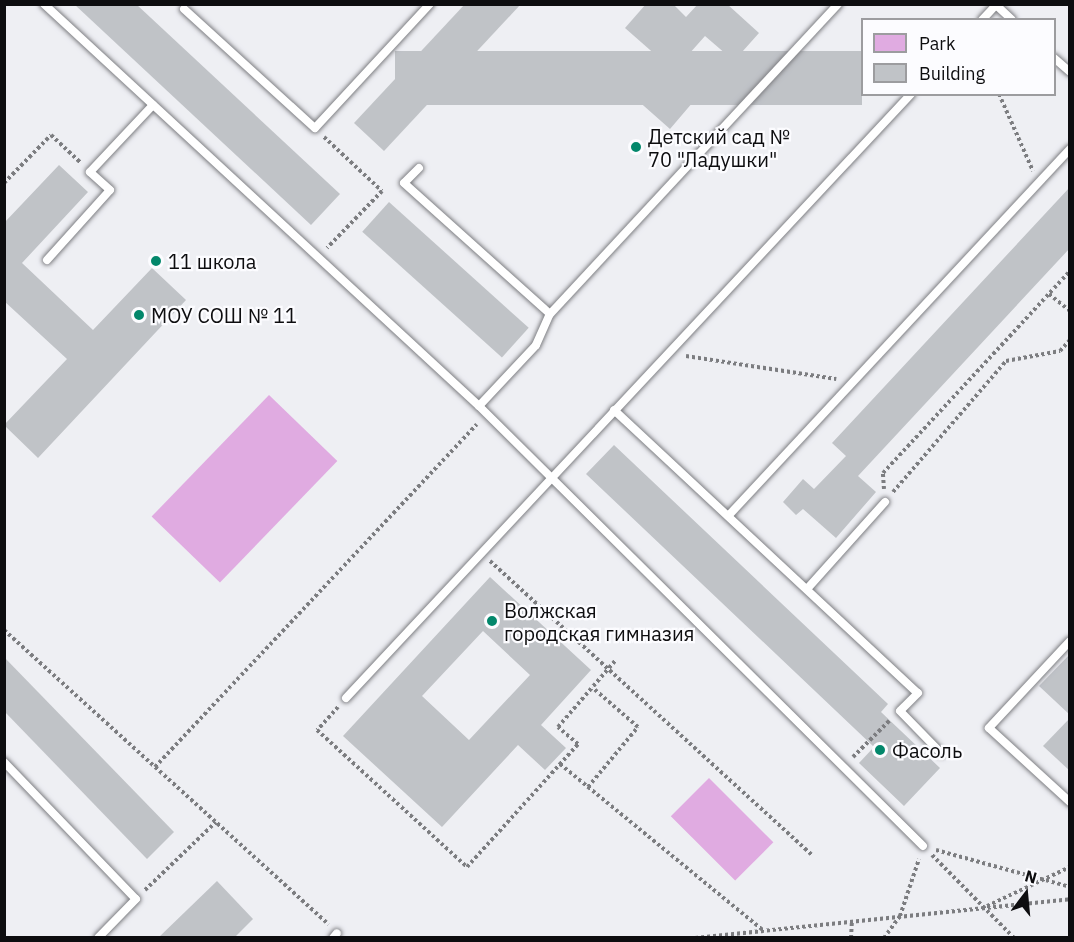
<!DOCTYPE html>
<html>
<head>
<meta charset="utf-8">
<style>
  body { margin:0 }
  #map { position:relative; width:1074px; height:942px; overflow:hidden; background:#eeeff3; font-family:"IBM Plex Sans",sans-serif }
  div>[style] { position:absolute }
  .green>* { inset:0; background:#e0abe1; transform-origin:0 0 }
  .building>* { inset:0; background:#c0c3c7; transform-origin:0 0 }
  .path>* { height:4px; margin-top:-2px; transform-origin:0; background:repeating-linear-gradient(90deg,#7c7d80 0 3px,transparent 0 6px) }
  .roads { filter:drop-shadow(0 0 2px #7e7f83) drop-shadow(0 0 2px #7e7f83) }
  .lane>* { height:8px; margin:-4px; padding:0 4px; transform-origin:4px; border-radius:4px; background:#fff }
  .dots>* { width:16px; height:16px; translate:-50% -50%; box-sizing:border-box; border:3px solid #fcfcff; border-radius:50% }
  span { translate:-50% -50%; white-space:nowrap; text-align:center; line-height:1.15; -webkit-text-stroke:4.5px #fcfcff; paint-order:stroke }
  .poi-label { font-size:20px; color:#0d0d0f }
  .left { translate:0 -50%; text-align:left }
  .frame { position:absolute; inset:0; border:6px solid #0d0d0f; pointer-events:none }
  .legend { position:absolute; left:861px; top:18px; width:195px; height:78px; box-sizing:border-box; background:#fcfcff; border:2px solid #9c9c9f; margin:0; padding:8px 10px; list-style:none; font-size:18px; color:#0d0d0f }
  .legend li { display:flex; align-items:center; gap:12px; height:30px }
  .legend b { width:30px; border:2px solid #9c9c9f }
  .north { position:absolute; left:996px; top:864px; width:60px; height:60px; -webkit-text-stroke:4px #fcfcff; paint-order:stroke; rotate:16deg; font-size:16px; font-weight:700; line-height:24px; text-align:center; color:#0d0d0f }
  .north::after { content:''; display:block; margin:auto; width:21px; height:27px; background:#0d0d0f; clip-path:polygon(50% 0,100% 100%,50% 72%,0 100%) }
</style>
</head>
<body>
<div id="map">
  <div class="green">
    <i style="left:269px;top:395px;width:95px;height:169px;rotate:44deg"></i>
    <i style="left:709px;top:778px;width:91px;height:54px;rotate:45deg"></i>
  </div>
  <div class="building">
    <i style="clip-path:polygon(74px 4px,136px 4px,340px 194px,311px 225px)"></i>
    <i style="clip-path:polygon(465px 4px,521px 4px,384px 151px,354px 123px)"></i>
    <i style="clip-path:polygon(646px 4px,673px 4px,686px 17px,698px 4px,727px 4px,759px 33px,734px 61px,705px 36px,673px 72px,699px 95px,670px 129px,627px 91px,658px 57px,625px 28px)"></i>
    <i style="left:862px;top:51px;width:54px;height:467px;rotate:90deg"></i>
    <i style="clip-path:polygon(59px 165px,88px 192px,22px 263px,93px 330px,152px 268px,186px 300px,38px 458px,4px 425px,67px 359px,4px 301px,4px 223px)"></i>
    <i style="clip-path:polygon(1070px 187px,1070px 248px,858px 476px,876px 492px,836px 538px,803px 509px,796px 515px,783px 502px,803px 479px,814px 489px,846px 456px,832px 443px)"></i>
    <i style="left:389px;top:202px;width:188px;height:40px;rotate:42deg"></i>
    <i style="clip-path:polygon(614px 445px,888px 704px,881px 712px,940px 768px,904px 806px,859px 763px,874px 747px,586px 474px)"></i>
    <i style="clip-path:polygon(evenodd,490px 577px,591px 670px,541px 725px,566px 748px,545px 770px,518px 745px,442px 827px,343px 736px,490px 577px,483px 631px,530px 675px,469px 740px,422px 696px,483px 631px)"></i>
    <i style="clip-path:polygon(1070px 654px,1070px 715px,1039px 686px)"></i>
    <i style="clip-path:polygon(4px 657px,174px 832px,147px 859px,4px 711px)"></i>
    <i style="clip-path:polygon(1070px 718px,1070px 771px,1043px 746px)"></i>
    <i style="clip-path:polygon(217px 881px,253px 919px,234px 938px,158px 938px)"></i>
  </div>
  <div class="path">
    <i style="left:999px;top:94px;width:84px;rotate:66.2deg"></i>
    <i style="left:324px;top:137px;width:79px;rotate:43deg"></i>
    <i style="left:382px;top:191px;width:79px;rotate:134deg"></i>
    <i style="left:4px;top:183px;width:67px;rotate:-45.6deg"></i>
    <i style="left:51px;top:135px;width:41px;rotate:43deg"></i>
    <i style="left:1049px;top:294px;width:27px;rotate:39deg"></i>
    <i style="left:686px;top:356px;width:152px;rotate:8.7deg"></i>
    <i style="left:884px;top:489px;width:16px;rotate:-94deg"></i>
    <i style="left:883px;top:473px;width:275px;rotate:-47.2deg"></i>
    <i style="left:893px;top:492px;width:173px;rotate:-49.2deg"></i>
    <i style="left:1006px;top:361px;width:55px;rotate:-10.5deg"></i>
    <i style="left:1060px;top:351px;width:15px;rotate:-48deg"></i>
    <i style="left:490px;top:561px;width:436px;rotate:42.4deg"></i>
    <i style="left:4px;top:630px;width:438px;rotate:42.2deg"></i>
    <i style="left:338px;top:707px;width:31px;rotate:132deg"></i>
    <i style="left:317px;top:730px;width:203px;rotate:42.4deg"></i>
    <i style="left:467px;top:867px;width:166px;rotate:-47.9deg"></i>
    <i style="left:578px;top:744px;width:26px;rotate:-140deg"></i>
    <i style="left:558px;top:727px;width:87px;rotate:-49.2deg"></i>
    <i style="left:853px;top:757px;width:52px;rotate:-45deg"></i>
    <i style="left:560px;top:764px;width:262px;rotate:39.3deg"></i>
    <i style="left:155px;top:767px;width:470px;rotate:-46.8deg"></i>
    <i style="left:588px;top:787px;width:78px;rotate:-50.2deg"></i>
    <i style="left:638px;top:727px;width:60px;rotate:-139.1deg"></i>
    <i style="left:936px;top:850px;width:139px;rotate:15.4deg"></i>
    <i style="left:932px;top:855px;width:117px;rotate:45.3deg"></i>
    <i style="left:145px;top:890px;width:98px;rotate:-43.8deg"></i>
    <i style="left:987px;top:906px;width:92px;rotate:-25.2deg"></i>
    <i style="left:695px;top:938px;width:377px;rotate:-5.9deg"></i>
    <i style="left:851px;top:938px;width:17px;rotate:-87deg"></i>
    <i style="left:884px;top:938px;width:27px;rotate:-54deg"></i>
    <i style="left:900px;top:916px;width:60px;rotate:-71.6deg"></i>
  </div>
  <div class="roads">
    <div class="lane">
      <i style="left:44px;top:4px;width:592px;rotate:42.74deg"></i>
      <i style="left:479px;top:406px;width:625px;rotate:44.74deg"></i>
      <i style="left:995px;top:4px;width:23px;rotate:43deg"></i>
      <i style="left:184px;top:9px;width:177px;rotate:42.3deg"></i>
      <i style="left:315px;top:128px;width:169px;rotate:-47.2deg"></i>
      <i style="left:982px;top:20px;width:21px;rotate:-47deg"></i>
      <i style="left:1054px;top:58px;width:21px;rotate:41deg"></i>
      <i style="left:419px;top:168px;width:21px;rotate:135deg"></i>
      <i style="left:404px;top:183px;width:196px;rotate:41.9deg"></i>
      <i style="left:47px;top:260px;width:94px;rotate:-48deg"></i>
      <i style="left:110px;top:190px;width:27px;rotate:-138deg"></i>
      <i style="left:90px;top:172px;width:92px;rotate:-46.8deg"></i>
      <i style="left:479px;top:406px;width:83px;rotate:-46.9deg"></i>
      <i style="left:536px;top:345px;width:34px;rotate:-66deg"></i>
      <i style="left:550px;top:314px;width:423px;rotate:-47.1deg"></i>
      <i style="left:614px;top:410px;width:415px;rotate:43deg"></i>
      <i style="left:918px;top:693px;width:25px;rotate:135deg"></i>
      <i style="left:900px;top:711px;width:59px;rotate:45.7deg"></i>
      <i style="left:729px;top:515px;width:500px;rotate:-47.03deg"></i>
      <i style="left:807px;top:589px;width:117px;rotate:-48.1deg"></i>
      <i style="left:1070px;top:641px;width:119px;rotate:133deg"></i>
      <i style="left:989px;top:728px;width:110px;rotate:42.4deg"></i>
      <i style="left:346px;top:698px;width:827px;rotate:-46.91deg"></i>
      <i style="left:4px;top:762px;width:190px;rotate:46.1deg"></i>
      <i style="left:136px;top:899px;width:54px;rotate:134.3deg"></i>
      <i style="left:333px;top:938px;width:6px;rotate:-51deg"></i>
    </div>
  </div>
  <div class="dots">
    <i style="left:636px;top:147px;background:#03876b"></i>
    <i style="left:156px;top:261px;background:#03876b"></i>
    <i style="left:139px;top:315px;background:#03876b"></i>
    <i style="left:492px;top:621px;background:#03876b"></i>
    <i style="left:880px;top:750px;background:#03876b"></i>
  </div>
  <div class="poi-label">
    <span class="left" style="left:648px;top:148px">Детский сад №<br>70 "Ладушки"</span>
    <span class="left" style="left:168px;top:261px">11 школа</span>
    <span class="left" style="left:151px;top:315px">МОУ СОШ № 11</span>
    <span class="left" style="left:504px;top:622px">Волжская<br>городская гимназия</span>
    <span class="left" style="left:892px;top:750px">Фасоль</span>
  </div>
  <div class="frame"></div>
  <ul class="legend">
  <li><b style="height:16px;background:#e0abe1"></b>Park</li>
  <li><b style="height:16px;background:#c0c3c7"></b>Building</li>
  </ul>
  <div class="north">N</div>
</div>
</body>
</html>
